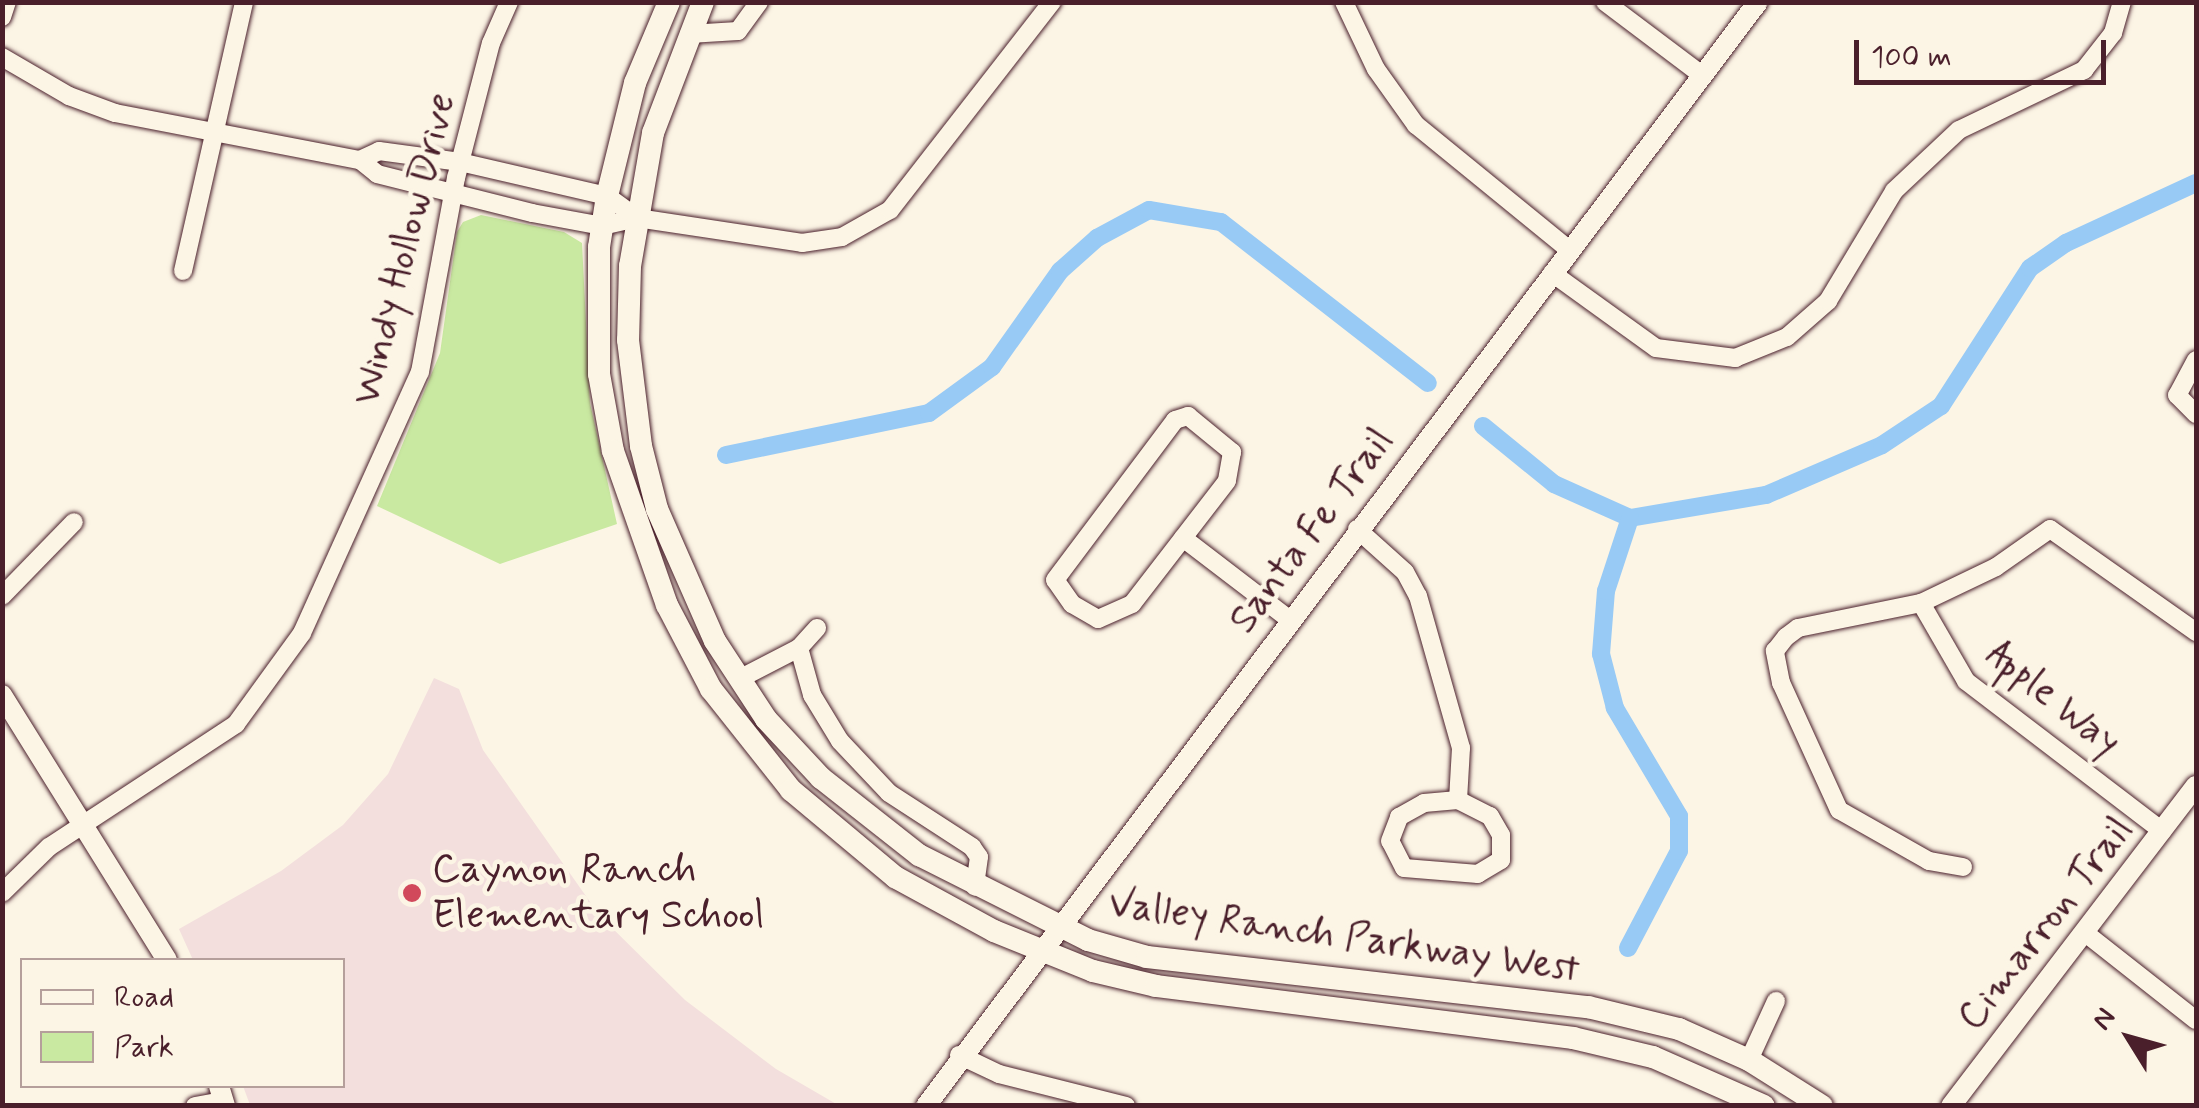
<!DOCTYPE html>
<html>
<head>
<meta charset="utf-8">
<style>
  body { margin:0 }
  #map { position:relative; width:2199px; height:1108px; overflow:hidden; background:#fcf5e5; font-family:Mynerve,sans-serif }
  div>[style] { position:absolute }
  .built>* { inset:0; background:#f3dfdd }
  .green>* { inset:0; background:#c9e9a1 }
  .canal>* { height:18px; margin:-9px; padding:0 9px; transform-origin:9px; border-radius:9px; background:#98caf5 }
  .roads { filter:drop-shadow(0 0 2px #4a1f2b) drop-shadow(0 0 2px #4a1f2b) }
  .minor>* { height:18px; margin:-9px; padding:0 9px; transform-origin:9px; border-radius:9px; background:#fcf5e5 }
  .tertiary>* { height:20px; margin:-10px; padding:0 10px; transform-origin:10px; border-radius:10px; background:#fcf5e5 }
  .secondary>* { height:22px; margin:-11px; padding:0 11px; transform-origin:11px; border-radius:11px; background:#fcf5e5 }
  .dots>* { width:28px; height:28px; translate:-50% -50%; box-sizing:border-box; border:5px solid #fcf5e5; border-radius:50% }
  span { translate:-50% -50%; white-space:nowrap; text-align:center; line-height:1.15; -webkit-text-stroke:9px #fcf5e5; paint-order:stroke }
  .street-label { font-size:40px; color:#4a1f2b }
  .poi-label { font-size:40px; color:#4a1f2b }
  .left { translate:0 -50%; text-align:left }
  .frame { position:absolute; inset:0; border:5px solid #4a1f2b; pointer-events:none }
  .legend { position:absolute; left:20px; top:958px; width:325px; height:130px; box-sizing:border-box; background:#fcf5e5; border:2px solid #b59f9b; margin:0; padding:12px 18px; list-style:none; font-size:30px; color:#4a1f2b }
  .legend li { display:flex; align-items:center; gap:20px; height:50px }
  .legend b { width:50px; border:2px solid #b59f9b }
  .north { position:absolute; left:2079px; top:988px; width:100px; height:100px; -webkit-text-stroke:8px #fcf5e5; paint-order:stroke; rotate:307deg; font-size:28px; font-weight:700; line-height:40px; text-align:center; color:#4a1f2b }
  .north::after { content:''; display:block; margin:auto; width:35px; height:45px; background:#4a1f2b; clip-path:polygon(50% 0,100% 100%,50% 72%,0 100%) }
  .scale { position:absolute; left:1854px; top:40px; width:252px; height:45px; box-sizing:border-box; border:5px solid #4a1f2b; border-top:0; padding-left:12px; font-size:30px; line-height:35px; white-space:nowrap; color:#4a1f2b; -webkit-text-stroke:8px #fcf5e5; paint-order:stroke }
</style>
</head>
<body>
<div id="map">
  <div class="built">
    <i style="clip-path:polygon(434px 678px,459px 689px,483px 750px,600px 916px,685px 1000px,776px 1069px,838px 1105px,250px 1105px,243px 1086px,342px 1086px,342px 960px,193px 960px,179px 929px,281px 871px,343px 825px,388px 774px)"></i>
  </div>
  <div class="green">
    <i style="clip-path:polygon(481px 215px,564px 232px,582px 243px,590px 403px,617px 524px,500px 564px,377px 506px,440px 353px,457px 232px,463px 222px)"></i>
  </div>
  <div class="canal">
    <i style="left:1483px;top:426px;width:92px;rotate:39.2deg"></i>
    <i style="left:1554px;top:484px;width:83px;rotate:24.1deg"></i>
    <i style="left:1630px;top:518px;width:138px;rotate:-9.6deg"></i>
    <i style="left:1766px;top:495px;width:126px;rotate:-23.3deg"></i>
    <i style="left:1882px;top:445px;width:71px;rotate:-33.5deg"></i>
    <i style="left:1941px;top:406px;width:164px;rotate:-57.2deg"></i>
    <i style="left:2030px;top:268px;width:44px;rotate:-34.8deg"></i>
    <i style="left:2066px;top:243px;width:143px;rotate:-24.8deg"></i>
    <i style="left:726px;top:455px;width:207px;rotate:-11.7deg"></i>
    <i style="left:929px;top:413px;width:78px;rotate:-36.1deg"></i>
    <i style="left:992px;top:367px;width:118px;rotate:-54.7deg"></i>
    <i style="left:1060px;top:271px;width:50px;rotate:-41.7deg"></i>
    <i style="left:1097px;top:238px;width:59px;rotate:-28.3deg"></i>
    <i style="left:1149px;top:210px;width:73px;rotate:9.5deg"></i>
    <i style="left:1221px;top:222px;width:262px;rotate:37.9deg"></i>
    <i style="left:1628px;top:948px;width:110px;rotate:-62.3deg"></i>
    <i style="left:1679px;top:851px;width:35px;rotate:-90deg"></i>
    <i style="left:1679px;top:816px;width:126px;rotate:-120.7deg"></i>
    <i style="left:1615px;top:708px;width:56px;rotate:-104.5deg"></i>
    <i style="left:1601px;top:654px;width:63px;rotate:-85.5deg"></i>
    <i style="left:1606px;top:591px;width:77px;rotate:-71.8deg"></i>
  </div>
  <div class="roads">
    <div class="minor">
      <i style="left:1344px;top:2px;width:74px;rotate:64.5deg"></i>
      <i style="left:1376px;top:69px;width:69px;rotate:54.5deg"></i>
      <i style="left:1416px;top:125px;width:198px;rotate:39.2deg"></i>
      <i style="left:1605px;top:2px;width:121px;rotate:37deg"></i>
      <i style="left:2px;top:17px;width:16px;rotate:-72deg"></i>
      <i style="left:689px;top:34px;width:49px;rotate:-3.5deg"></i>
      <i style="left:738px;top:31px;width:36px;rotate:-54deg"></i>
      <i style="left:2px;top:57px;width:78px;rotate:30.2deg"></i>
      <i style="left:69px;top:96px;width:49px;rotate:20.3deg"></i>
      <i style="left:115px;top:113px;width:249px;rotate:10.9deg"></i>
      <i style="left:360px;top:160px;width:22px;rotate:39deg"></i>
      <i style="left:377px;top:174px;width:160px;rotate:14.1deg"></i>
      <i style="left:532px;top:213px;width:71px;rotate:10.5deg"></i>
      <i style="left:602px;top:226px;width:36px;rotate:-13deg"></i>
      <i style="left:637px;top:218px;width:167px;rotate:8.6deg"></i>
      <i style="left:802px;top:243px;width:40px;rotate:-8.5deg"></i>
      <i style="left:842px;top:237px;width:55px;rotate:-29.4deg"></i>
      <i style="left:890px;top:210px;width:264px;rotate:-52.1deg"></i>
      <i style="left:360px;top:160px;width:21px;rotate:-25deg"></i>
      <i style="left:379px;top:151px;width:82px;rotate:7.7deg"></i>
      <i style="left:460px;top:162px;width:151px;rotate:13deg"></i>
      <i style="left:607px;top:196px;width:37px;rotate:36deg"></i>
      <i style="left:183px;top:271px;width:276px;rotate:-77.2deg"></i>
      <i style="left:1552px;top:273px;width:128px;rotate:35.8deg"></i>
      <i style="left:1656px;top:348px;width:80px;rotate:7.2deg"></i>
      <i style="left:1735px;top:358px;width:56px;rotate:-22deg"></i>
      <i style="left:1787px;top:337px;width:55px;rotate:-41.3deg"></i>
      <i style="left:1828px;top:301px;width:128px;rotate:-59deg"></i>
      <i style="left:1894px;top:191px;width:89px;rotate:-43.2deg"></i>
      <i style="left:1959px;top:130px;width:139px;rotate:-25.6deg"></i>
      <i style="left:2084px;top:70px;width:47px;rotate:-51.9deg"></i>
      <i style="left:2113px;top:33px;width:32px;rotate:-74deg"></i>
      <i style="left:2196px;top:360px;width:40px;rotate:118deg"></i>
      <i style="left:2177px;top:395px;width:27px;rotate:45deg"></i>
      <i style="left:1188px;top:416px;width:57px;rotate:39.3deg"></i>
      <i style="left:1232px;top:452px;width:29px;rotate:100deg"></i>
      <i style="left:1227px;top:481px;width:155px;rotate:127.7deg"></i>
      <i style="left:1132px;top:604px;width:37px;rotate:156deg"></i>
      <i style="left:1098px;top:619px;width:30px;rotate:-150deg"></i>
      <i style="left:1072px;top:604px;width:29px;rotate:-125deg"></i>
      <i style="left:1055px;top:580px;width:200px;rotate:-53.1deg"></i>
      <i style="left:1175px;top:420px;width:14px;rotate:-17deg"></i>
      <i style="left:1357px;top:529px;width:64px;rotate:41.9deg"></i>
      <i style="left:1405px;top:572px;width:27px;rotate:62deg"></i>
      <i style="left:1418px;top:596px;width:158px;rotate:74.2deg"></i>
      <i style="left:1461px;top:748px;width:52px;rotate:93.3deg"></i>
      <i style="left:1183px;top:538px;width:133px;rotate:37.4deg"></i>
      <i style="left:2px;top:596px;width:103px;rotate:-45.8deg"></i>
      <i style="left:1921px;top:603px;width:90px;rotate:60deg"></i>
      <i style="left:1966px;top:681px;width:247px;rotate:37.4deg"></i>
      <i style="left:799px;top:648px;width:49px;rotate:74.5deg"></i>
      <i style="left:812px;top:695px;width:54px;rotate:58.7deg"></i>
      <i style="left:840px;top:741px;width:71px;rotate:46.7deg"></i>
      <i style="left:889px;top:793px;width:99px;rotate:33deg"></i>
      <i style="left:972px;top:847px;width:12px;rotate:55deg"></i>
      <i style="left:979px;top:857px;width:30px;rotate:98deg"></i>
      <i style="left:739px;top:679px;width:68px;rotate:-27.3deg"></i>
      <i style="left:799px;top:648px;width:27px;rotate:-48deg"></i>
      <i style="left:1458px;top:800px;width:36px;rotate:27deg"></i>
      <i style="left:1490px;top:816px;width:22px;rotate:60deg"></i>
      <i style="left:1501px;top:835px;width:25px;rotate:90deg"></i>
      <i style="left:1501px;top:860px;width:27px;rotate:149deg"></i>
      <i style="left:1478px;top:874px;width:74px;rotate:-175.4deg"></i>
      <i style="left:1404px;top:868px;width:30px;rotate:-117deg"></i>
      <i style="left:1390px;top:841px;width:26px;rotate:-69deg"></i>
      <i style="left:1399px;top:817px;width:29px;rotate:-29deg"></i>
      <i style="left:1424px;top:803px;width:34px;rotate:-5deg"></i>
      <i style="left:1963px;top:867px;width:35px;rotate:-170deg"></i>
      <i style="left:1929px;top:861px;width:103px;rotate:-150.5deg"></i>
      <i style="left:1839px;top:810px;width:140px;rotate:-114.5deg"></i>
      <i style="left:1781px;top:683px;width:33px;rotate:-101deg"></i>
      <i style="left:1775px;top:651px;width:18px;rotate:-52deg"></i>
      <i style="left:1786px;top:637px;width:15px;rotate:-37deg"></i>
      <i style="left:1798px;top:628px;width:126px;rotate:-11.5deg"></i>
      <i style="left:1921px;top:603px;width:83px;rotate:-25.6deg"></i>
      <i style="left:1996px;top:567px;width:66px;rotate:-35.1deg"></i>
      <i style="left:2050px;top:529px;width:179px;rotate:35.2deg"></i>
      <i style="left:2px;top:893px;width:66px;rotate:-44.4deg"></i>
      <i style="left:49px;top:847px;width:224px;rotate:-33.3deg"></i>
      <i style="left:236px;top:724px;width:112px;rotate:-54deg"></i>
      <i style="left:302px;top:633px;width:286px;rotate:-65.7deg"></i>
      <i style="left:420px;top:372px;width:197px;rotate:-79.5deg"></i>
      <i style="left:456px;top:178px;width:139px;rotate:-75.5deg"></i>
      <i style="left:491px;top:43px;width:45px;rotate:-66.3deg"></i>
      <i style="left:2084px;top:932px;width:142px;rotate:38.2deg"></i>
      <i style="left:959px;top:1055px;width:44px;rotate:25.4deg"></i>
      <i style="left:999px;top:1074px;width:131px;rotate:14.1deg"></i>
      <i style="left:1749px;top:1060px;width:65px;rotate:-65.4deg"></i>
      <i style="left:195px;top:1106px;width:29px;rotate:-10deg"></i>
    </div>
    <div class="tertiary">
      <i style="left:2px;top:695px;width:312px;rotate:58.1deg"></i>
      <i style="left:219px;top:1086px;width:21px;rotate:73deg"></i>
      <i style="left:926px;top:1106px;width:1382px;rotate:-53deg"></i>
      <i style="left:1951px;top:1106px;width:403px;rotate:-52.6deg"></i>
    </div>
    <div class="secondary">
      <i style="left:669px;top:2px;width:88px;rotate:112.8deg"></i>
      <i style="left:635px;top:83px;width:116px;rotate:103.9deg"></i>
      <i style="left:607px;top:196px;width:52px;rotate:98.9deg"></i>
      <i style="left:599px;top:247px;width:127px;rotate:90deg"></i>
      <i style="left:599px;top:374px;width:78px;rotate:79.7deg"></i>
      <i style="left:613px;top:451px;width:163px;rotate:70.7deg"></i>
      <i style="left:667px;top:605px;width:95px;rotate:62.4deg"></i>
      <i style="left:711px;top:689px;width:129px;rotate:51.6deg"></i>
      <i style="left:791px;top:790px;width:136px;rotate:39.9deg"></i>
      <i style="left:895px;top:877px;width:113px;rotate:28.6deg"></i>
      <i style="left:994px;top:931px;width:107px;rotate:22deg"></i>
      <i style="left:1093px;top:971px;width:65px;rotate:13.4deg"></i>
      <i style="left:1156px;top:986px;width:420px;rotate:7.1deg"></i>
      <i style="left:1573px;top:1038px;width:82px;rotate:13.4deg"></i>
      <i style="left:1653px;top:1057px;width:121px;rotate:23.8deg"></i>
      <i style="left:703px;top:2px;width:140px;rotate:110.9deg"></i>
      <i style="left:653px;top:133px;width:135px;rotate:99.8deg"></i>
      <i style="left:630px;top:266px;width:74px;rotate:91.5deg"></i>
      <i style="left:628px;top:340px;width:107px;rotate:83deg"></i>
      <i style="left:641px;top:446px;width:65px;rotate:75.7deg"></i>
      <i style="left:657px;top:509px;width:144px;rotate:66.3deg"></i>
      <i style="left:715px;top:641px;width:93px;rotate:56.8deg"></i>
      <i style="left:766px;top:719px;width:81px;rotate:47deg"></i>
      <i style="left:821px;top:778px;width:125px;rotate:38.2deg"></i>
      <i style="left:919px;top:855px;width:189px;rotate:26.7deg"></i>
      <i style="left:1088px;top:940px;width:61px;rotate:16.1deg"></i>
      <i style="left:1147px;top:957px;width:444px;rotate:6.5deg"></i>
      <i style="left:1588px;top:1007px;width:94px;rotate:13.6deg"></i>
      <i style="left:1679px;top:1029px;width:77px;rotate:23.9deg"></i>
      <i style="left:1749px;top:1060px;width:86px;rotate:32.2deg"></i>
    </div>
  </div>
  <div class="dots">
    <i style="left:412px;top:893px;background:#d1495b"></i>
  </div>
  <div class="street-label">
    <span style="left:405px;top:249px;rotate:-76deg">Windy Hollow Drive</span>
    <span style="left:1312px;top:531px;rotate:-53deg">Santa Fe Trail</span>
    <span style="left:2053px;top:699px;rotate:39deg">Apple Way</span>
    <span style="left:2046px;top:924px;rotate:-52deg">Cimarron Trail</span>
    <span style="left:1344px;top:937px;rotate:8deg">Valley Ranch Parkway West</span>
  </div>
  <div class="poi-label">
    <span class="left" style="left:432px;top:893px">Caynon Ranch<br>Elementary School</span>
  </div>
  <div class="frame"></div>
  <ul class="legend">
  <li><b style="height:12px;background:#fcf5e5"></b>Road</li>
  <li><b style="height:28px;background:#c9e9a1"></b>Park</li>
  </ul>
  <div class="north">N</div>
  <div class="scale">100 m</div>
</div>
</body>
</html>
